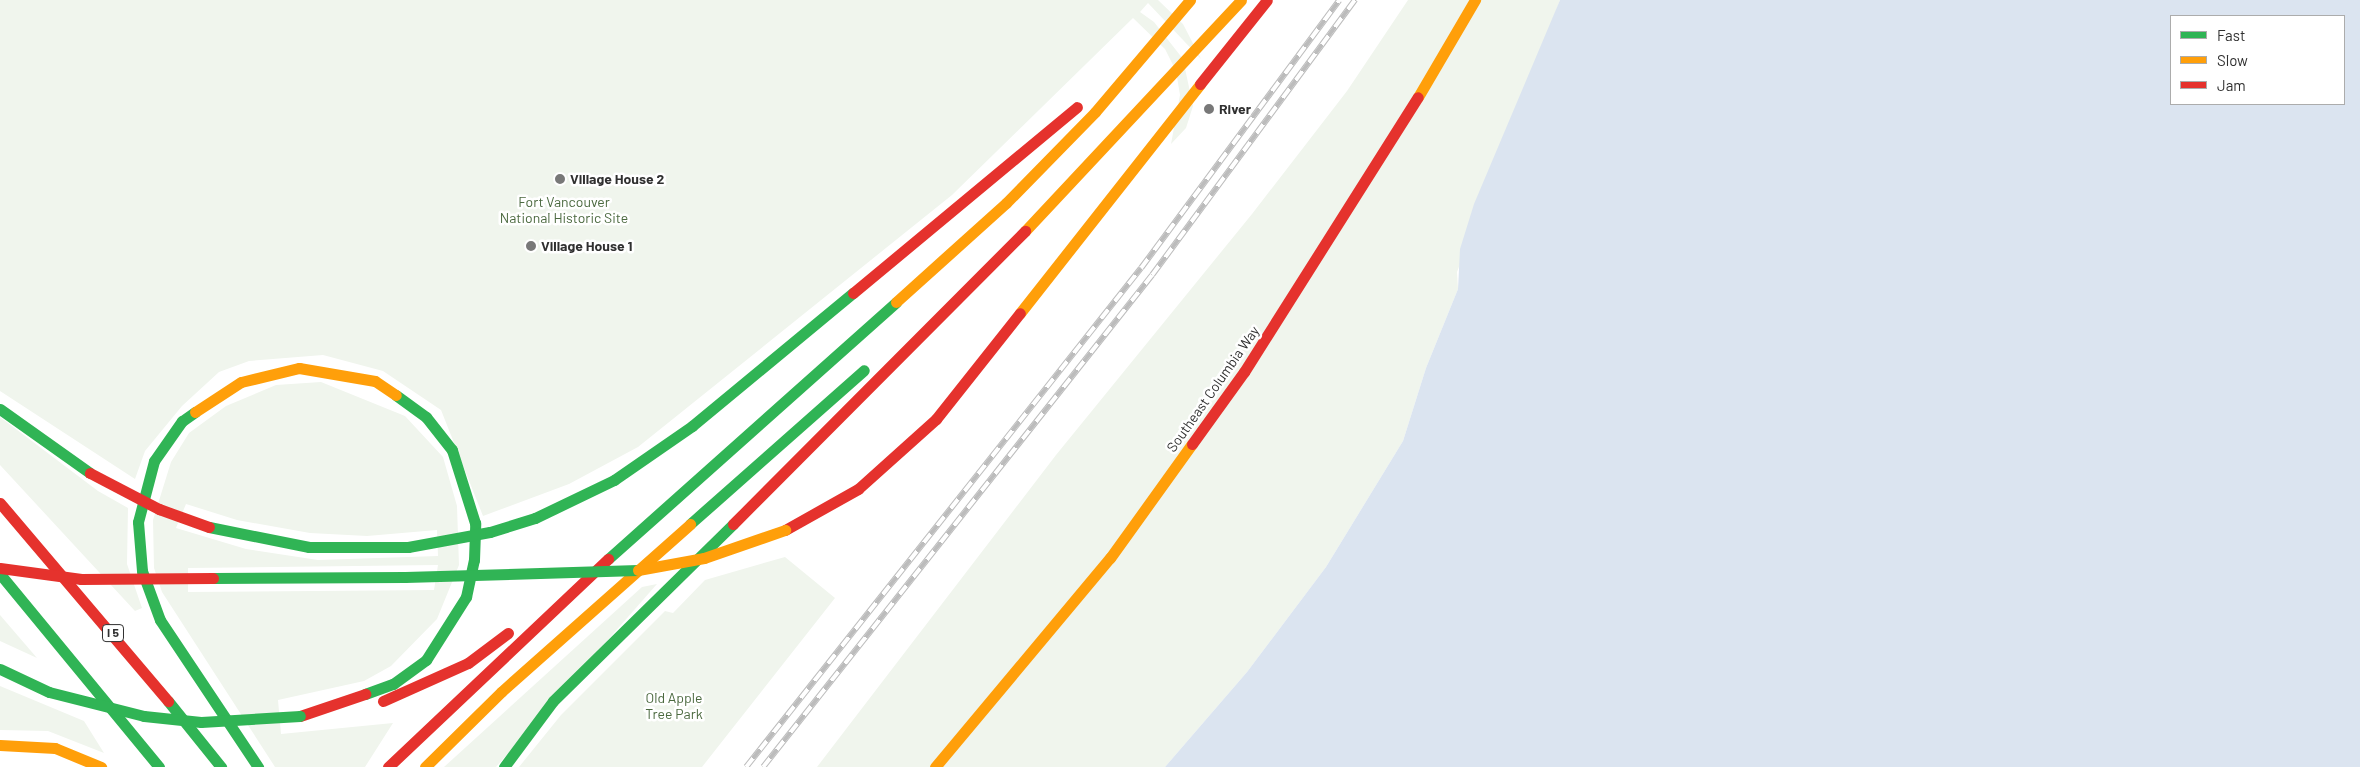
<!DOCTYPE html>
<html>
<head>
<meta charset="utf-8">
<style>
  body { margin:0 }
  #map { position:relative; width:2360px; height:767px; overflow:hidden; background:#fff; font-family:Barlow,sans-serif }
  div>[style] { position:absolute }
  .green>* { inset:0; background:#f0f5ed }
  .water>* { inset:0; background:#dbe4f0 }
  .fast>* { height:11px; margin:-5.5px; padding:0 5.5px; transform-origin:5.5px; border-radius:5.5px; background:#30b455 }
  .slow>* { height:11px; margin:-5.5px; padding:0 5.5px; transform-origin:5.5px; border-radius:5.5px; background:#ff9f0a }
  .jam>* { height:11px; margin:-5.5px; padding:0 5.5px; transform-origin:5.5px; border-radius:5.5px; background:#e5322d }
  .rail>* { height:5.5px; margin-top:-2.75px; transform-origin:0; background:repeating-linear-gradient(90deg,#fff 0 11px,#bcbcbc 0 22px); box-sizing:border-box; border-block:1px solid #bcbcbc }
  .fast-bridge>* { height:11px; margin:-5.5px; padding:0 5.5px; transform-origin:5.5px; border-radius:5.5px; background:#30b455 }
  .slow-bridge>* { height:11px; margin:-5.5px; padding:0 5.5px; transform-origin:5.5px; border-radius:5.5px; background:#ff9f0a }
  .jam-bridge>* { height:11px; margin:-5.5px; padding:0 5.5px; transform-origin:5.5px; border-radius:5.5px; background:#e5322d }
  .dots>* { width:14px; height:14px; translate:-50% -50%; box-sizing:border-box; border:2px solid #fff; border-radius:50% }
  span { translate:-50% -50%; white-space:nowrap; text-align:center; line-height:1.15; -webkit-text-stroke:5px #fff; paint-order:stroke }
  .shield-label span { padding:1px 4px; background:#fff; border:1px solid; border-radius:4px; -webkit-text-stroke-width:0 }
  .shield-label { font-size:12px; color:#303030; font-weight:700 }
  .poi-label { font-size:14px; color:#303030; font-weight:700 }
  .left { translate:0 -50%; text-align:left }
  .park-label { font-size:14px; color:#4b693f }
  .street-label { font-size:14px; color:#303030 }
  .legend { position:absolute; left:2170px; top:15px; width:175px; height:90px; box-sizing:border-box; background:#fff; border:1px solid #acacac; margin:0; padding:6px 9px; list-style:none; font-size:15px; color:#303030 }
  .legend li { display:flex; align-items:center; gap:10px; height:25px }
  .legend b { width:25px; border:1px solid #acacac }
</style>
</head>
<body>
<div id="map">
  <div class="green">
    <i style="clip-path:polygon(0 0,1158px 0,1183px 24px,1201px 59px,1148px 3px,1140px 12px,1154px 22px,1183px 59px,1193px 106px,1186px 128px,1171px 144px,1180px 95px,1176px 71px,1165px 49px,1133px 18px,952px 195px,638px 447px,569px 484px,483px 516px,441px 410px,383px 371px,323px 355px,249px 361px,219px 372px,182px 406px,145px 451px,135px 479px,0 391px)"></i>
    <i style="clip-path:polygon(1408px 0,1560px 0,1457px 272px,1458px 289px,1426px 368px,1403px 441px,1326px 567px,1247px 672px,1165px 767px,817px 767px,1056px 455px,1252px 214px,1347px 91px)"></i>
    <i style="clip-path:polygon(evenodd,321px 382px,405px 416px,443px 457px,457px 506px,459px 565px,437px 619px,391px 666px,364px 681px,278px 700px,281px 734px,393px 723px,365px 767px,275px 767px,162px 592px,154px 568px,153px 520px,171px 462px,189px 433px,226px 406px,276px 385px,321px 382px,186px 504px,237px 520px,310px 533px,367px 536px,437px 530px,438px 556px,318px 560px,246px 549px,176px 528px,186px 504px,321px 382px,438px 565px,434px 590px,188px 592px,188px 568px,438px 565px)"></i>
    <i style="clip-path:polygon(0 417px,98px 491px,128px 508px,127px 564px,142px 608px,135px 611px,0 465px)"></i>
    <i style="clip-path:polygon(785px 557px,835px 598px,702px 767px,519px 767px,561px 715px,665px 611px,673px 613px,705px 580px)"></i>
    <i style="clip-path:polygon(657px 584px,496px 767px,444px 767px,642px 587px)"></i>
    <i style="clip-path:polygon(0 615px,37px 658px,0 641px)"></i>
    <i style="clip-path:polygon(0 686px,84px 721px,104px 753px,48px 731px,0 730px)"></i>
  </div>
  <div class="water">
    <i style="clip-path:polygon(evenodd,1560px 0,2360px 0,2360px 767px,1165px 767px,1247px 672px,1326px 567px,1403px 441px,1426px 368px,1458px 289px,1460px 249px,1474px 204px,1560px 0,2171px 16px,2344px 16px,2344px 104px,2171px 104px,2171px 16px)"></i>
  </div>
  <div class="fast">
    <i style="left:0;top:409px;width:110px;rotate:35.4deg"></i>
    <i style="left:195px;top:412px;width:16px;rotate:145deg"></i>
    <i style="left:182px;top:421px;width:49px;rotate:125deg"></i>
    <i style="left:154px;top:461px;width:63px;rotate:104.7deg"></i>
    <i style="left:138px;top:522px;width:49px;rotate:85.3deg"></i>
    <i style="left:142px;top:571px;width:52px;rotate:69.8deg"></i>
    <i style="left:160px;top:620px;width:177px;rotate:56.3deg"></i>
    <i style="left:535px;top:518px;width:88px;rotate:-25.7deg"></i>
    <i style="left:614px;top:480px;width:95px;rotate:-34.7deg"></i>
    <i style="left:692px;top:426px;width:209px;rotate:-39.6deg"></i>
    <i style="left:690px;top:524px;width:232px;rotate:-41.5deg"></i>
    <i style="left:209px;top:527px;width:102px;rotate:11.3deg"></i>
    <i style="left:309px;top:547px;width:99px"></i>
    <i style="left:608px;top:559px;width:386px;rotate:-41.7deg"></i>
    <i style="left:0;top:574px;width:250px;rotate:50.5deg"></i>
    <i style="left:213px;top:578px;width:192px;rotate:-0.3deg"></i>
    <i style="left:365px;top:694px;width:30px;rotate:-20deg"></i>
    <i style="left:393px;top:684px;width:41px;rotate:-36deg"></i>
    <i style="left:426px;top:660px;width:75px;rotate:-57.6deg"></i>
    <i style="left:466px;top:597px;width:38px;rotate:-78deg"></i>
    <i style="left:474px;top:560px;width:37px;rotate:-88deg"></i>
    <i style="left:475px;top:523px;width:77px;rotate:-107.5deg"></i>
    <i style="left:452px;top:450px;width:42px;rotate:-128.2deg"></i>
    <i style="left:426px;top:417px;width:37px;rotate:-144deg"></i>
    <i style="left:168px;top:701px;width:85px;rotate:51.2deg"></i>
    <i style="left:504px;top:767px;width:82px;rotate:-53.4deg"></i>
    <i style="left:553px;top:701px;width:252px;rotate:-44.5deg"></i>
  </div>
  <div class="slow">
    <i style="left:1418px;top:97px;width:113px;rotate:-59.6deg"></i>
    <i style="left:1025px;top:231px;width:316px;rotate:-46.9deg"></i>
    <i style="left:896px;top:302px;width:148px;rotate:-42deg"></i>
    <i style="left:1006px;top:203px;width:127px;rotate:-45.6deg"></i>
    <i style="left:1095px;top:112px;width:147px;rotate:-49.7deg"></i>
    <i style="left:1020px;top:313px;width:291px;rotate:-51.8deg"></i>
    <i style="left:195px;top:412px;width:55px;rotate:-33.1deg"></i>
    <i style="left:241px;top:382px;width:60px;rotate:-13.6deg"></i>
    <i style="left:299px;top:368px;width:77px;rotate:9.7deg"></i>
    <i style="left:375px;top:381px;width:25px;rotate:34deg"></i>
    <i style="left:0;top:745px;width:55px;rotate:3.1deg"></i>
    <i style="left:55px;top:748px;width:50px;rotate:22.4deg"></i>
    <i style="left:425px;top:767px;width:107px;rotate:-44.6deg"></i>
    <i style="left:501px;top:692px;width:253px;rotate:-41.6deg"></i>
    <i style="left:935px;top:767px;width:273px;rotate:-50.1deg"></i>
    <i style="left:1110px;top:558px;width:140px;rotate:-54.3deg"></i>
  </div>
  <div class="jam">
    <i style="left:1200px;top:84px;width:107px;rotate:-51.4deg"></i>
    <i style="left:853px;top:293px;width:291px;rotate:-39.7deg"></i>
    <i style="left:1192px;top:444px;width:89px;rotate:-54.2deg"></i>
    <i style="left:1244px;top:372px;width:325px;rotate:-57.7deg"></i>
    <i style="left:0;top:503px;width:260px;rotate:49.7deg"></i>
    <i style="left:733px;top:524px;width:414px;rotate:-45.1deg"></i>
    <i style="left:785px;top:530px;width:84px;rotate:-29.3deg"></i>
    <i style="left:858px;top:489px;width:105px;rotate:-41.9deg"></i>
    <i style="left:936px;top:419px;width:135px;rotate:-51.6deg"></i>
    <i style="left:383px;top:701px;width:93px;rotate:-24.1deg"></i>
    <i style="left:468px;top:663px;width:50px;rotate:-36.9deg"></i>
    <i style="left:300px;top:716px;width:69px;rotate:-18.7deg"></i>
    <i style="left:388px;top:767px;width:303px;rotate:-43.4deg"></i>
  </div>
  <div class="rail">
    <i style="left:746px;top:767px;width:636px;rotate:-51.64deg"></i>
    <i style="left:1141px;top:268px;width:333px;rotate:-53.5deg"></i>
    <i style="left:763px;top:767px;width:627px;rotate:-51.67deg"></i>
    <i style="left:1152px;top:275px;width:342px;rotate:-53.6deg"></i>
  </div>
  <div class="fast-bridge">
    <i style="left:408px;top:547px;width:83px;rotate:-10.4deg"></i>
    <i style="left:490px;top:532px;width:47px;rotate:-17.3deg"></i>
    <i style="left:405px;top:577px;width:233px;rotate:-1.7deg"></i>
    <i style="left:0;top:669px;width:54px;rotate:25.1deg"></i>
    <i style="left:49px;top:692px;width:98px;rotate:14.2deg"></i>
    <i style="left:144px;top:716px;width:57px;rotate:6deg"></i>
    <i style="left:201px;top:722px;width:99px;rotate:-3.5deg"></i>
  </div>
  <div class="slow-bridge">
    <i style="left:638px;top:570px;width:67px;rotate:-10.3deg"></i>
    <i style="left:704px;top:558px;width:86px;rotate:-19.1deg"></i>
  </div>
  <div class="jam-bridge">
    <i style="left:90px;top:473px;width:78px;rotate:27.6deg"></i>
    <i style="left:159px;top:509px;width:53px;rotate:19.8deg"></i>
    <i style="left:0;top:568px;width:82px;rotate:7.7deg"></i>
    <i style="left:81px;top:579px;width:132px;rotate:-0.4deg"></i>
  </div>
  <div class="dots">
    <i style="left:1209px;top:109px;background:#787878"></i>
    <i style="left:560px;top:179px;background:#787878"></i>
    <i style="left:531px;top:246px;background:#787878"></i>
  </div>
  <div class="shield-label">
    <span style="left:113px;top:633px">I 5</span>
  </div>
  <div class="poi-label">
    <span class="left" style="left:1219px;top:109px">River</span>
    <span class="left" style="left:570px;top:179px">Village House 2</span>
    <span class="left" style="left:541px;top:246px">Village House 1</span>
  </div>
  <div class="park-label">
    <span style="left:564px;top:210px">Fort Vancouver<br>National Historic Site</span>
    <span style="left:674px;top:706px">Old Apple<br>Tree Park</span>
  </div>
  <div class="street-label">
    <span style="left:1213px;top:389px;rotate:-55deg">Southeast Columbia Way</span>
  </div>
  <ul class="legend">
  <li><b style="height:6px;background:#30b455"></b>Fast</li>
  <li><b style="height:6px;background:#ff9f0a"></b>Slow</li>
  <li><b style="height:6px;background:#e5322d"></b>Jam</li>
  </ul>
</div>
</body>
</html>
